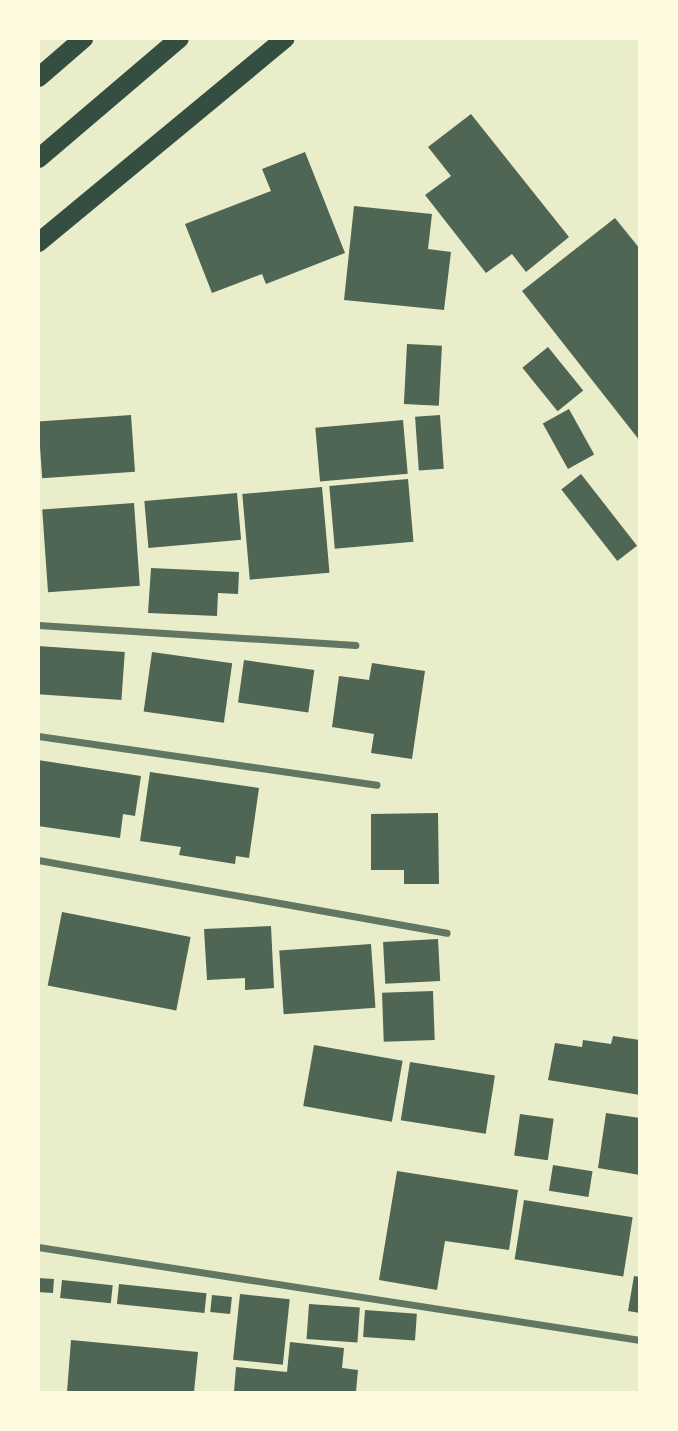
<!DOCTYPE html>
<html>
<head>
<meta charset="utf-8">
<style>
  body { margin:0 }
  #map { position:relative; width:678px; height:1431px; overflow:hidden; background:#e9edc9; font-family:Lato,sans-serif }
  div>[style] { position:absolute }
  .building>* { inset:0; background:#4f6655; transform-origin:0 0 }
  .minor>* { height:7px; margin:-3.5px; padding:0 3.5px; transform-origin:3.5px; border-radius:3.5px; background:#617663 }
  .trunk>* { height:19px; margin:-9.5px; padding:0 9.5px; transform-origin:9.5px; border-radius:9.5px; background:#344e41 }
  span { translate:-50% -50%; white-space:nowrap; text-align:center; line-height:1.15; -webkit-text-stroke:6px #fefae0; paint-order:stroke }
  .frame { position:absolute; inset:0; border:40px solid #fefae0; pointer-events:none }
</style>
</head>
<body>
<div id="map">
  <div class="building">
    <i style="clip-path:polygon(471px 114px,569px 237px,526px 272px,512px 254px,486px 273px,425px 195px,451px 176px,428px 147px)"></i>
    <i style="clip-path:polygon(305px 152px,345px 253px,266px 284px,262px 274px,212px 293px,185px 224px,271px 191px,262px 169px)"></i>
    <i style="clip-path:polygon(354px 206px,432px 214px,428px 249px,451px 252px,444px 310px,344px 300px)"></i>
    <i style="clip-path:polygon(615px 218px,640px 249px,640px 441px,522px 291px)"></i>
    <i style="left:407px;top:344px;width:35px;height:60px;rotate:3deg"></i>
    <i style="left:548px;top:347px;width:56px;height:33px;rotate:51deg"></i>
    <i style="left:569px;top:409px;width:52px;height:30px;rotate:61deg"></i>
    <i style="left:131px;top:415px;width:57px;height:93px;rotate:86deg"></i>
    <i style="left:440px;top:415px;width:54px;height:25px;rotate:86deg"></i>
    <i style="left:403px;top:420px;width:54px;height:88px;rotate:85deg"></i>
    <i style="left:581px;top:474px;width:91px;height:25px;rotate:52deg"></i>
    <i style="left:408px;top:479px;width:63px;height:79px;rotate:85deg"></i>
    <i style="left:322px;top:487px;width:86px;height:80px;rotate:85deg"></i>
    <i style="left:237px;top:493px;width:47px;height:93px;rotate:85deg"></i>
    <i style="left:134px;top:503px;width:83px;height:92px;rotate:86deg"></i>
    <i style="clip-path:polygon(151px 568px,239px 572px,238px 594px,218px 593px,217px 616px,148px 613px)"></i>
    <i style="left:38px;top:646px;width:87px;height:48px;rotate:4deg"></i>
    <i style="left:152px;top:652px;width:81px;height:60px;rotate:8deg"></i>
    <i style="left:244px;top:660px;width:71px;height:43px;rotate:8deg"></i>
    <i style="clip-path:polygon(372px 663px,425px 671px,412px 759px,371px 753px,374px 734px,332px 727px,339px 676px,369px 680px)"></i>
    <i style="clip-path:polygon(38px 760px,141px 776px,135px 816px,123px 814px,120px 838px,38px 826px)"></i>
    <i style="clip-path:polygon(150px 772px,259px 788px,249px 858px,236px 856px,235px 864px,179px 855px,181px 847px,140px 841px)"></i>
    <i style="clip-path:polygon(438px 813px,439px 884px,404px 884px,404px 870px,371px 870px,371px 814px)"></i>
    <i style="left:62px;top:912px;width:131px;height:75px;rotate:11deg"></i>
    <i style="clip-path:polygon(271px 926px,274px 988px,245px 990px,245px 978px,207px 980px,204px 929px)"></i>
    <i style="left:438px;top:939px;width:42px;height:55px;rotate:87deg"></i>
    <i style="left:371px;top:944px;width:64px;height:92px;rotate:86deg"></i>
    <i style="left:433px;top:991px;width:49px;height:51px;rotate:88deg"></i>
    <i style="clip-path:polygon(613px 1036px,640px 1040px,640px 1095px,548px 1080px,555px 1043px,582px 1047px,583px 1040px,611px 1044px)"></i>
    <i style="left:314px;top:1045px;width:90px;height:62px;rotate:10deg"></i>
    <i style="left:410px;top:1062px;width:86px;height:59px;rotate:9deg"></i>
    <i style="clip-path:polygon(606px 1113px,640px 1118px,640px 1175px,598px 1168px)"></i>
    <i style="left:520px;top:1114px;width:34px;height:42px;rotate:8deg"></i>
    <i style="left:553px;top:1165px;width:40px;height:26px;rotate:9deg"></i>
    <i style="clip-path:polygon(397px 1171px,518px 1190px,509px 1250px,445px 1241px,437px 1290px,379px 1280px)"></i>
    <i style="left:524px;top:1200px;width:110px;height:60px;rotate:9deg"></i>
    <i style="clip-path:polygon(634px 1276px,640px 1277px,640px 1313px,628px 1311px)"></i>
    <i style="left:38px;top:1278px;width:16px;height:14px;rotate:4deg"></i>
    <i style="left:62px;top:1280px;width:51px;height:18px;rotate:6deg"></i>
    <i style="left:119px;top:1284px;width:88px;height:20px;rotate:6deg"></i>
    <i style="left:240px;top:1294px;width:50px;height:66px;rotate:6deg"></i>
    <i style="left:212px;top:1295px;width:20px;height:17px;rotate:6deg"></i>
    <i style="left:309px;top:1304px;width:51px;height:35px;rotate:4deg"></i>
    <i style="left:365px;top:1310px;width:52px;height:27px;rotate:4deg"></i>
    <i style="clip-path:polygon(71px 1340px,198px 1352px,194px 1392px,67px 1392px)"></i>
    <i style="clip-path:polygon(290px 1342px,344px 1348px,342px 1368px,358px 1370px,356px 1392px,234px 1392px,236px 1367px,287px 1372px)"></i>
  </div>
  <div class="minor">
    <i style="left:38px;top:625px;width:318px;rotate:3.6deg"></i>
    <i style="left:38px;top:736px;width:342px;rotate:8.2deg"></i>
    <i style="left:38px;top:860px;width:415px;rotate:10.1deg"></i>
    <i style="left:38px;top:1247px;width:609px;rotate:8.78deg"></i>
  </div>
  <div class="trunk">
    <i style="left:38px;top:77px;width:60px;rotate:-40.9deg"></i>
    <i style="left:38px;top:158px;width:185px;rotate:-40.4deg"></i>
    <i style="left:38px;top:242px;width:320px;rotate:-39.6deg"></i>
  </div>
  <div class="frame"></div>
</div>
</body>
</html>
